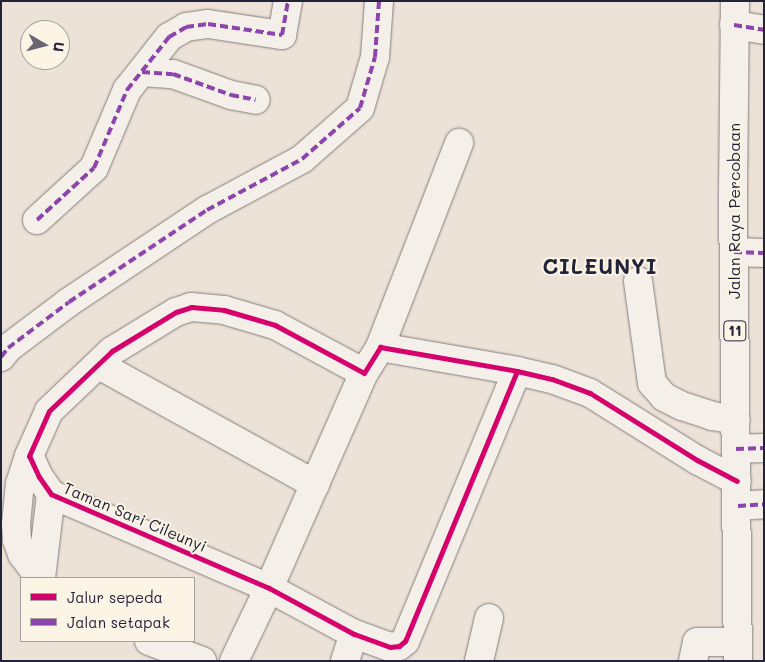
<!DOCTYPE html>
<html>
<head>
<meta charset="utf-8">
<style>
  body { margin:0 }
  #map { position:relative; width:765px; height:662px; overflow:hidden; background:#ede2d7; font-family:Mali,sans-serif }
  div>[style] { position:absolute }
  .roads { filter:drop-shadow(0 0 1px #827d7d) drop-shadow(0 0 1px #827d7d) }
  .minor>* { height:28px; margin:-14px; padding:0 14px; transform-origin:14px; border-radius:14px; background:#f4f0e9 }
  .highway>* { height:28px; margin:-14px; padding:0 14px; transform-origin:14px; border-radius:14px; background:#f4f0e9 }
  .quiet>* { height:4px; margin-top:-2px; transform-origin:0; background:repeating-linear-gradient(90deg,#8e44ad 0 8px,transparent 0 12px) }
  .cycleway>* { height:5px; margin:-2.5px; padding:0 2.5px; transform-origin:2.5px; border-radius:2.5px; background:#d6006c }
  span { translate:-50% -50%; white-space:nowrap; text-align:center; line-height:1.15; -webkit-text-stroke:4px #fcf5e5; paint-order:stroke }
  .shield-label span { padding:1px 4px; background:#fcf5e5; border:1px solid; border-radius:4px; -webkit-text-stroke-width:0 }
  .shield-label { font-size:15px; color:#22223b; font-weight:700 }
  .street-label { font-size:16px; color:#22223b }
  .district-label { font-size:21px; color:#22223b; font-weight:700; letter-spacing:1px }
  .frame { position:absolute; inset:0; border:2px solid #22223b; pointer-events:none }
  .legend { position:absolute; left:20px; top:577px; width:175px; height:65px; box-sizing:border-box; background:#fcf5e5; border:1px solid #a5a1a1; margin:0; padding:6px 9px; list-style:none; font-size:15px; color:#22223b }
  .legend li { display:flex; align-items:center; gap:10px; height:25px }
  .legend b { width:25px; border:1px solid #a5a1a1 }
  .north { position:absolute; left:20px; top:20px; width:50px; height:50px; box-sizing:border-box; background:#fcf5e5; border:1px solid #a5a1a1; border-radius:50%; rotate:98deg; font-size:14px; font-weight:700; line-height:20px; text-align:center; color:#22223b }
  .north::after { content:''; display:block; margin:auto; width:18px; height:22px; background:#696572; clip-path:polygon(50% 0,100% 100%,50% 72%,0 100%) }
</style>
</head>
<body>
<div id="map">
  <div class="roads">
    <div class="minor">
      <i style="left:734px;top:25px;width:30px;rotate:9deg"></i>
      <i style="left:142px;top:72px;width:31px;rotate:4deg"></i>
      <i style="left:173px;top:74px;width:62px;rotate:19.9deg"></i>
      <i style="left:231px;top:95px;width:25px;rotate:11deg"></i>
      <i style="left:37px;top:220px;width:77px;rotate:-42.4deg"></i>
      <i style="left:94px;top:168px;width:85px;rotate:-67.1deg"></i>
      <i style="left:127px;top:90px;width:68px;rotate:-51.6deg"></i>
      <i style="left:169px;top:37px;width:20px;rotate:-30deg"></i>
      <i style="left:186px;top:27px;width:22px;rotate:-8deg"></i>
      <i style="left:208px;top:24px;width:75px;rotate:8.5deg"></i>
      <i style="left:282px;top:35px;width:35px;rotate:-80deg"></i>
      <i style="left:734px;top:252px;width:30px;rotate:2deg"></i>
      <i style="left:638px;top:281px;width:103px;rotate:82.2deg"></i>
      <i style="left:652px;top:383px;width:18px;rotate:49deg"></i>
      <i style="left:664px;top:397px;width:20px;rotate:27deg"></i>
      <i style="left:682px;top:406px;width:32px;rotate:18deg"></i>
      <i style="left:712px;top:416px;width:24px;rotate:9deg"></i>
      <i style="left:380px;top:347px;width:219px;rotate:-68.8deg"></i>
      <i style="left:1px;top:357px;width:11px;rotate:-52deg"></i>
      <i style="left:8px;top:348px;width:76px;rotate:-37deg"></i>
      <i style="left:69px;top:302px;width:166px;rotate:-33.7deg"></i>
      <i style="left:207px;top:210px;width:108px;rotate:-28.2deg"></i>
      <i style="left:302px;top:159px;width:77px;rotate:-41.3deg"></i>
      <i style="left:360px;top:108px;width:53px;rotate:-73.6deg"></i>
      <i style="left:375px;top:57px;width:56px;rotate:-85.9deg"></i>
      <i style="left:99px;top:365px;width:247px;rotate:28.9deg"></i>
      <i style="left:517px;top:371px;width:292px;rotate:112.5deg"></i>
      <i style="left:405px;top:641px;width:8px;rotate:140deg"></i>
      <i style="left:399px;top:646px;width:9px;rotate:174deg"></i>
      <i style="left:390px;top:647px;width:38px;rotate:-160deg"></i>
      <i style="left:354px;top:634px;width:97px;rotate:-151.6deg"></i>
      <i style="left:269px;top:588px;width:237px;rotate:-156.7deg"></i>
      <i style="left:51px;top:494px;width:21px;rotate:-125deg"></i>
      <i style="left:39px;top:477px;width:23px;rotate:-115deg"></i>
      <i style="left:29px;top:456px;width:49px;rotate:-66deg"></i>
      <i style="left:49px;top:411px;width:87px;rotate:-43.6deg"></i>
      <i style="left:112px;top:351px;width:75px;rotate:-31.4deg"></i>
      <i style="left:176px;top:312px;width:16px;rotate:-18deg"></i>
      <i style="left:191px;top:307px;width:33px;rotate:5deg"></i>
      <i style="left:224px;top:310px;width:53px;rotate:16.4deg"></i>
      <i style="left:275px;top:325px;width:101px;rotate:28.3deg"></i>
      <i style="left:364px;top:373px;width:31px;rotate:-58deg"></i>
      <i style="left:380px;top:347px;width:139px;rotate:9.9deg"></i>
      <i style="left:517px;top:371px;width:36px;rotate:13deg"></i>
      <i style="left:552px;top:379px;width:40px;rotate:20.2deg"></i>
      <i style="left:590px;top:393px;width:126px;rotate:32.1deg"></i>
      <i style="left:697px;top:460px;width:45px;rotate:27.7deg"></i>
      <i style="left:736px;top:449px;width:28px;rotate:-2deg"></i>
      <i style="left:29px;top:456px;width:28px;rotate:108deg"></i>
      <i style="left:20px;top:483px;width:41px;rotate:95.6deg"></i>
      <i style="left:16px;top:524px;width:16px;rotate:86deg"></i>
      <i style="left:17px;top:540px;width:15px;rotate:70deg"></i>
      <i style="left:22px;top:554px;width:30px;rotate:53deg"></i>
      <i style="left:738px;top:506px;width:26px;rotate:-4deg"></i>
      <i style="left:41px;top:578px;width:85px;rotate:-83.2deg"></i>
      <i style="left:149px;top:641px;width:57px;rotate:20.7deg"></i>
      <i style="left:234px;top:661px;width:81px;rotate:-64.4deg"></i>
      <i style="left:269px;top:588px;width:235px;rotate:-66.2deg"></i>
      <i style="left:345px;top:661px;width:28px;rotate:-72deg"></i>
      <i style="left:479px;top:661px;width:44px;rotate:-76.9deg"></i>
      <i style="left:693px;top:661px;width:19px;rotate:-78deg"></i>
      <i style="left:697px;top:642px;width:41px"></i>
    </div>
    <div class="highway">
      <i style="left:735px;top:1px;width:193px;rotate:90.6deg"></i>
      <i style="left:733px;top:194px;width:467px;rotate:89.4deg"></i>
    </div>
  </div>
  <div class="quiet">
    <i style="left:734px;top:25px;width:30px;rotate:9deg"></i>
    <i style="left:142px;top:72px;width:31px;rotate:4deg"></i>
    <i style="left:173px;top:74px;width:62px;rotate:19.9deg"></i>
    <i style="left:231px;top:95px;width:25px;rotate:11deg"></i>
    <i style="left:37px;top:220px;width:77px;rotate:-42.4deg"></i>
    <i style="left:94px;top:168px;width:85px;rotate:-67.1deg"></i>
    <i style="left:127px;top:90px;width:68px;rotate:-51.6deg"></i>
    <i style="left:169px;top:37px;width:20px;rotate:-30deg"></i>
    <i style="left:186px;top:27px;width:22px;rotate:-8deg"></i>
    <i style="left:208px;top:24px;width:75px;rotate:8.5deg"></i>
    <i style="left:282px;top:35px;width:35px;rotate:-80deg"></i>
    <i style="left:734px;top:252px;width:30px;rotate:2deg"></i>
    <i style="left:1px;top:357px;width:11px;rotate:-52deg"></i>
    <i style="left:8px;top:348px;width:76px;rotate:-37deg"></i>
    <i style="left:69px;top:302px;width:166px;rotate:-33.7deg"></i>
    <i style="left:207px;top:210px;width:108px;rotate:-28.2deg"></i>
    <i style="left:302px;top:159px;width:77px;rotate:-41.3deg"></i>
    <i style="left:360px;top:108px;width:53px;rotate:-73.6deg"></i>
    <i style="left:375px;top:57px;width:56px;rotate:-85.9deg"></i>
    <i style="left:736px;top:449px;width:28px;rotate:-2deg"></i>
    <i style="left:738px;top:506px;width:26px;rotate:-4deg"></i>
  </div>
  <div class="cycleway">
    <i style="left:517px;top:371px;width:292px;rotate:112.5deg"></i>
    <i style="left:405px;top:641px;width:8px;rotate:140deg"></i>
    <i style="left:399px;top:646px;width:9px;rotate:174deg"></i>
    <i style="left:390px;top:647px;width:38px;rotate:-160deg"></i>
    <i style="left:354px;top:634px;width:97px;rotate:-151.6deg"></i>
    <i style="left:269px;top:588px;width:237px;rotate:-156.7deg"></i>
    <i style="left:51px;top:494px;width:21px;rotate:-125deg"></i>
    <i style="left:39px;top:477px;width:23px;rotate:-115deg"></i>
    <i style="left:29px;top:456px;width:49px;rotate:-66deg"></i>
    <i style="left:49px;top:411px;width:87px;rotate:-43.6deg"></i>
    <i style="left:112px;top:351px;width:75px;rotate:-31.4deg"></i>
    <i style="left:176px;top:312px;width:16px;rotate:-18deg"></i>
    <i style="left:191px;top:307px;width:33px;rotate:5deg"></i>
    <i style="left:224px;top:310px;width:53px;rotate:16.4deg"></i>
    <i style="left:275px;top:325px;width:101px;rotate:28.3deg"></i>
    <i style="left:364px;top:373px;width:31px;rotate:-58deg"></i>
    <i style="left:380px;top:347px;width:139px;rotate:9.9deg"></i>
    <i style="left:517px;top:371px;width:36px;rotate:13deg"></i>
    <i style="left:552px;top:379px;width:40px;rotate:20.2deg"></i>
    <i style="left:590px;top:393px;width:126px;rotate:32.1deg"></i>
    <i style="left:697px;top:460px;width:45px;rotate:27.7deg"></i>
  </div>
  <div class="shield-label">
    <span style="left:735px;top:331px">11</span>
  </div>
  <div class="street-label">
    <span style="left:734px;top:211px;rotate:-90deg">Jalan Raya Percobaan</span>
    <span style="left:135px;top:517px;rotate:23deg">Taman Sari Cileunyi</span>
  </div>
  <div class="district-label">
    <span style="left:600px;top:266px">CILEUNYI</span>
  </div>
  <div class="frame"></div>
  <ul class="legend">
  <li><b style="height:6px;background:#d6006c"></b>Jalur sepeda</li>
  <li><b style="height:6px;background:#8e44ad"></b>Jalan setapak</li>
  </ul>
  <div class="north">U</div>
</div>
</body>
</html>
